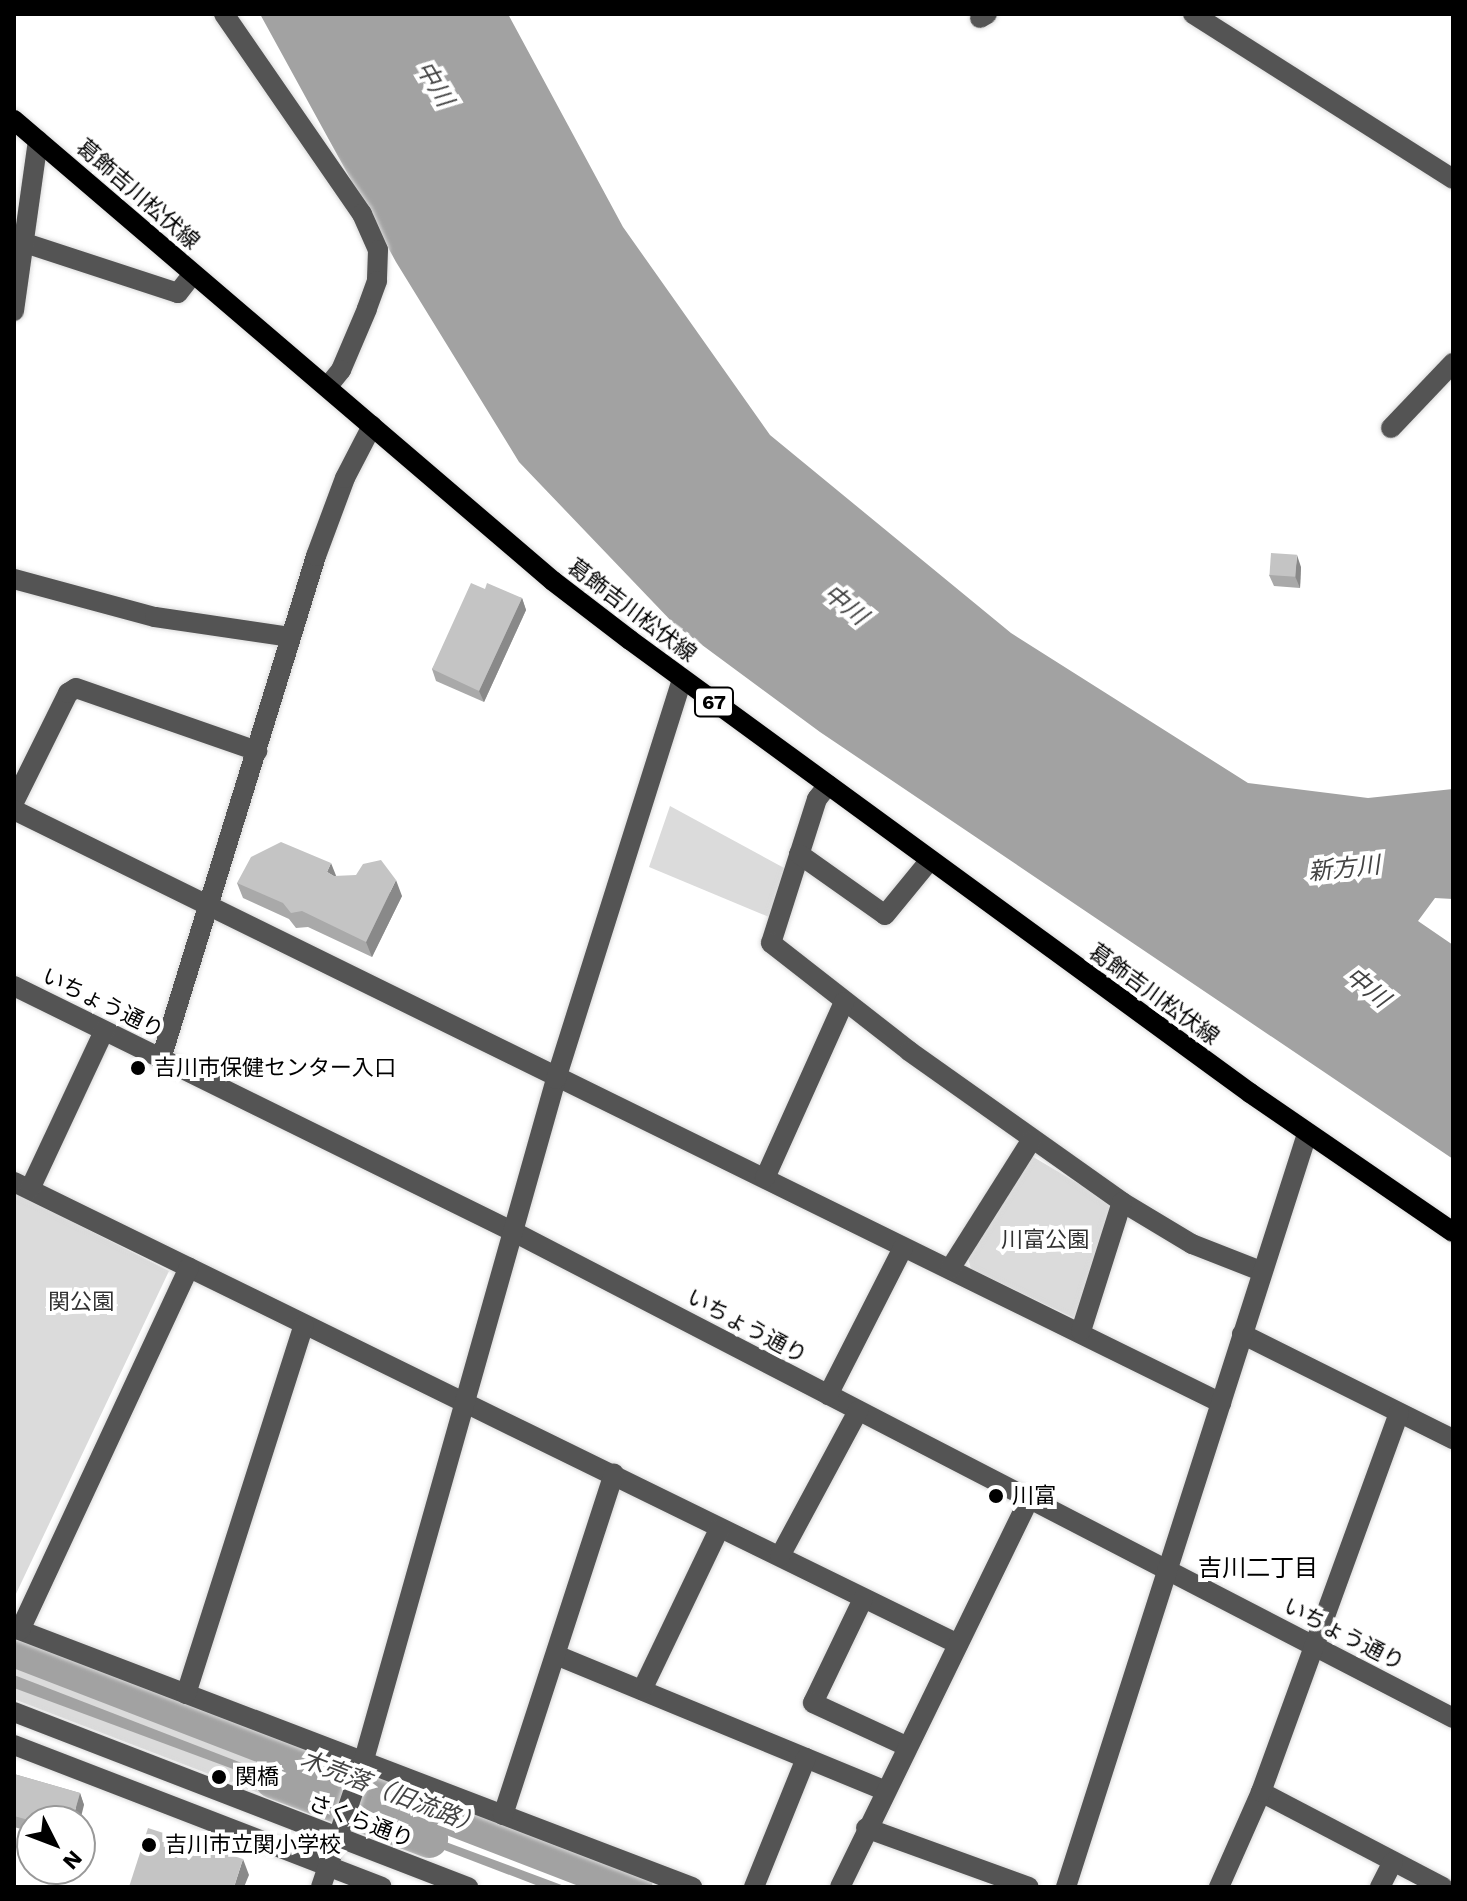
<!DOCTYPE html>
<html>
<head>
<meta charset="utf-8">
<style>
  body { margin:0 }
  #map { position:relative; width:1467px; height:1901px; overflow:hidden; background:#fff; font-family:"Work Sans","Noto Sans JP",sans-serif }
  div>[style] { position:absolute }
  .green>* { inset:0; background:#dbdbdb; transform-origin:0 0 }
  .water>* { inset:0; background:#a2a2a2 }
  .river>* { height:38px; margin:-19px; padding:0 19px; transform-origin:19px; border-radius:19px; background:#a2a2a2 }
  .roads { filter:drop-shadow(0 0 2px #dbdbdb) drop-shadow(0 0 2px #dbdbdb) }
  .minor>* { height:20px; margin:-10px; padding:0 10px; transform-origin:10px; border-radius:10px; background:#545454 }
  .major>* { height:20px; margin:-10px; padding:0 10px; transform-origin:10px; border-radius:10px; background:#000 }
  .wall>* { inset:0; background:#a9a9a9; transform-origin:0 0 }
  .shaded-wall>* { inset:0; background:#898989 }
  .building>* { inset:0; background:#c4c4c4; transform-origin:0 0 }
  .dots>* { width:22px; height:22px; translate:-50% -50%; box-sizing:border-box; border:4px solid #fff; border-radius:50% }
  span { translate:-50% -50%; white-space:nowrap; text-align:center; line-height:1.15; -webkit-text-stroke:8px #fff; paint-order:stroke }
  .shield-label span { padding:2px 6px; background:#fff; border:2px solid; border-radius:6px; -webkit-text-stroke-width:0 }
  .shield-label { font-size:20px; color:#000; font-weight:700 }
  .street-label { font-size:22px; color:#000 }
  .poi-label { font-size:22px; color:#000 }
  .left { translate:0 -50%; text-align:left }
  .park-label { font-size:22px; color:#323232 }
  .water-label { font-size:24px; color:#434343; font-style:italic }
  .neighbourhood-label { font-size:24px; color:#000 }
  .frame { position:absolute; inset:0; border:16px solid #000; pointer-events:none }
  .north { position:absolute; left:16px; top:1805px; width:80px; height:80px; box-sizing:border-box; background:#fff; border:2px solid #999; border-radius:50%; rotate:132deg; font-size:22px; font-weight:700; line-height:32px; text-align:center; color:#000 }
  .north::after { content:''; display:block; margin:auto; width:28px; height:36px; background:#000; clip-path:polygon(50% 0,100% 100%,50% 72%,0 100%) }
</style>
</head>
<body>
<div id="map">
  <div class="green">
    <i style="clip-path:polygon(670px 806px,786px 869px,769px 917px,649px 867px)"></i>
    <i style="clip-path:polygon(1030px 1155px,1111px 1203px,1081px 1315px,1074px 1318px,971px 1269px,968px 1258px)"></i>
    <i style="clip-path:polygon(14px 1192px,169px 1271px,14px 1598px)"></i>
    <i style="left:14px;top:1636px;width:345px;height:59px;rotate:21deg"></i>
  </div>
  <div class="water">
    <i style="clip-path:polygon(260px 14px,508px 14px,623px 227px,770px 435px,1011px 633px,1248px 783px,1368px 798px,1453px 789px,1453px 899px,1435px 898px,1418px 921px,1453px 945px,1453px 1159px,820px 732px,675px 625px,519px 462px,396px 262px)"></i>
    <i style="clip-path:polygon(14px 1675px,325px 1795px,322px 1802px,14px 1688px)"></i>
    <i style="clip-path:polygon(381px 1818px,567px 1887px,541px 1887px,379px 1825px)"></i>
  </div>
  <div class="river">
    <i style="left:14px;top:1648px;width:664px;rotate:21.08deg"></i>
    <i style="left:274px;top:1780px;width:166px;rotate:20.8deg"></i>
  </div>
  <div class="roads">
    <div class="minor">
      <i style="left:224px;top:14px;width:243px;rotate:55.4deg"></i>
      <i style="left:362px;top:214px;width:39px;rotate:66deg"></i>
      <i style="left:378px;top:250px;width:31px;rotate:92deg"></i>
      <i style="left:377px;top:281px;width:30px;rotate:110deg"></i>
      <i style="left:367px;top:309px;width:66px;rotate:113.1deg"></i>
      <i style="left:341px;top:370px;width:22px;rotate:129deg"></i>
      <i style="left:1193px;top:14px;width:308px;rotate:32.4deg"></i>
      <i style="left:980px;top:18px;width:8px;rotate:-30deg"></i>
      <i style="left:22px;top:242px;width:164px;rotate:18.1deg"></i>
      <i style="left:178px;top:293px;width:24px;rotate:-52deg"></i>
      <i style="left:14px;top:311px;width:172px;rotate:-82deg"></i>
      <i style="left:1391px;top:428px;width:90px;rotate:-46.4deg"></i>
      <i style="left:14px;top:579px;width:146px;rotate:15.1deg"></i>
      <i style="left:155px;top:617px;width:136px;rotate:8.4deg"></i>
      <i style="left:828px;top:785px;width:18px;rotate:128deg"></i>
      <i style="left:817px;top:799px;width:151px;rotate:107.7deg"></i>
      <i style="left:771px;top:943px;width:175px;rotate:38deg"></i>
      <i style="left:909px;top:1051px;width:261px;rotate:35.3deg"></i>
      <i style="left:1122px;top:1202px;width:82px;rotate:31deg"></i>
      <i style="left:1192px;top:1244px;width:74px;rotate:21.4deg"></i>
      <i style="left:14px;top:802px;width:122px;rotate:-63.6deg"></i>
      <i style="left:68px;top:693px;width:9px;rotate:-32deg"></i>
      <i style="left:76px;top:688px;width:192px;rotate:19.2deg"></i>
      <i style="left:14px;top:810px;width:1345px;rotate:26.16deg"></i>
      <i style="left:799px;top:854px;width:105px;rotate:35.3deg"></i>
      <i style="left:885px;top:915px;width:71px;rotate:-50.7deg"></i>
      <i style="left:14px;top:986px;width:555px;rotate:26.2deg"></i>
      <i style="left:512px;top:1231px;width:1060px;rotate:27.36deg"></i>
      <i style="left:161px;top:1059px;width:526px;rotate:-72.87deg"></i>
      <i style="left:316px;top:556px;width:83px;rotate:-69.6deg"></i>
      <i style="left:345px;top:478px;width:59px;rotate:-62.6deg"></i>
      <i style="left:765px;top:1178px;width:193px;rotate:-65.8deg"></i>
      <i style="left:14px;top:1182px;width:1051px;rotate:26.08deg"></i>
      <i style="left:30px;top:1189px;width:174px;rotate:-64.9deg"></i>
      <i style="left:950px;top:1269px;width:151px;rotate:-57.7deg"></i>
      <i style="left:1081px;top:1331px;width:135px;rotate:-72.4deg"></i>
      <i style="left:1242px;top:1334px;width:236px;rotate:26.5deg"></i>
      <i style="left:828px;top:1395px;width:165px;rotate:-63deg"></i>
      <i style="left:780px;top:1556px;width:165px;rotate:-61.7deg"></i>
      <i style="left:863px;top:1599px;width:115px;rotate:115.7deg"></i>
      <i style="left:813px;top:1703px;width:102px;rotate:24.8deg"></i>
      <i style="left:14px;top:1628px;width:726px;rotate:20.91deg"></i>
      <i style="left:20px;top:1630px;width:400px;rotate:-65deg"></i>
      <i style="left:556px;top:1655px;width:355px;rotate:22.4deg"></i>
      <i style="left:642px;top:1690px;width:178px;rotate:-64.4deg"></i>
      <i style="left:186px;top:1694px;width:387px;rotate:-72.3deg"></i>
      <i style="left:14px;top:1712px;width:487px;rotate:21.1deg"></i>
      <i style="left:14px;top:1745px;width:394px;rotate:21.1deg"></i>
      <i style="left:1261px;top:1792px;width:205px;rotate:27.6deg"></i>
      <i style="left:503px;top:1815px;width:359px;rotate:-72deg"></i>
      <i style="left:866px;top:1828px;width:173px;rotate:19.9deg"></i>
      <i style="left:321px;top:1887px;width:131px;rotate:-71.3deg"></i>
      <i style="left:363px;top:1763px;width:711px;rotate:-74.24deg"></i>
      <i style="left:556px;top:1079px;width:419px;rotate:-72.5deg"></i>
      <i style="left:754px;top:1887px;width:139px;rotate:-68deg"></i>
      <i style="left:840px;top:1887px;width:432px;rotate:-64deg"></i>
      <i style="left:1066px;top:1887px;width:791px;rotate:-72.25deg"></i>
      <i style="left:1219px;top:1887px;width:104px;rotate:-66.1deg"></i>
      <i style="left:1261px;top:1792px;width:403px;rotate:-70deg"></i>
      <i style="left:1380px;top:1887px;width:28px;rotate:-63deg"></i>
    </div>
    <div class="major">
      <i style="left:14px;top:120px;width:709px;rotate:40.54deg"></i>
      <i style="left:553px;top:581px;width:97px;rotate:37.5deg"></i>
      <i style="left:630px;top:640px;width:768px;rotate:36.15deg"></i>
      <i style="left:1250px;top:1093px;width:246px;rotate:34.4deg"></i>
    </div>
  </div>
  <div class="wall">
    <i style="clip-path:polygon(1301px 567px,1300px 588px,1274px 586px,1269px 575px)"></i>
    <i style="clip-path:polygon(485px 589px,522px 598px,526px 610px,484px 702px,436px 681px,432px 669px)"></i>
    <i style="clip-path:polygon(336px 876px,402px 896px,372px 957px,308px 927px,296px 928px,289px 919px,243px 898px,237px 883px)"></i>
    <i style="left:1035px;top:1227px;width:15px;height:12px;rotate:70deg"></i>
    <i style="clip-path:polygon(14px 1774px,80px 1793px,84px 1805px,32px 1821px,32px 1832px,14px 1827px)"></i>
  </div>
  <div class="shaded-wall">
    <i style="clip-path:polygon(1297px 555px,1301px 567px,1300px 588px,1295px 576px)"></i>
    <i style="clip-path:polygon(522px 598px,526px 610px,484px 702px,479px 691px)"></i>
    <i style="clip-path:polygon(331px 863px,337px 878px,327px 872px)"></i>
    <i style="clip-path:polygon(396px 880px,402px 896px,372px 957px,366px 942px)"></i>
    <i style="clip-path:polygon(80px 1793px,84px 1805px,80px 1821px,72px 1821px)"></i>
    <i style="clip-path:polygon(243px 1859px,249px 1875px,244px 1887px,234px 1887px)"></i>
  </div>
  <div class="building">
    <i style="left:1271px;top:553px;width:26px;height:22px;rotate:4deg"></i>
    <i style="clip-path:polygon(471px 583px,485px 589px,487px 583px,522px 598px,479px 691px,432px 669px)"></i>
    <i style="clip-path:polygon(281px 842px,331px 863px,327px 872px,334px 876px,356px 875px,363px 864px,381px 860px,396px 880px,366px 942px,302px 911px,291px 913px,283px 903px,237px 883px,251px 857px)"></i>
    <i style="left:1035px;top:1227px;width:11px;height:12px;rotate:68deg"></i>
    <i style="clip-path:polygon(14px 1774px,80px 1793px,72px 1821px,32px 1821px,14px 1816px)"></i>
    <i style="clip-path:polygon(148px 1828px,243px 1859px,234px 1887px,129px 1887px)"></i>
  </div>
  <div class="dots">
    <i style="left:138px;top:1068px;background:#000"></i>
    <i style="left:996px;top:1496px;background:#000"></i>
    <i style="left:219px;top:1777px;background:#000"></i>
    <i style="left:149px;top:1845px;background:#000"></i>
  </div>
  <div class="shield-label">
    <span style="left:714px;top:702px">67</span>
  </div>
  <div class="street-label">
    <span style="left:138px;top:194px;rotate:41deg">葛飾吉川松伏線</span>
    <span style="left:632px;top:610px;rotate:37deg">葛飾吉川松伏線</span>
    <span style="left:1154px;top:994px;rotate:36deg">葛飾吉川松伏線</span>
    <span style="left:103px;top:1003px;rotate:26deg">いちょう通り</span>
    <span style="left:747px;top:1326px;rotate:28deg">いちょう通り</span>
    <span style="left:1344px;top:1634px;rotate:27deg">いちょう通り</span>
    <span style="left:361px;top:1821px;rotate:21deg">さくら通り</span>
  </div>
  <div class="poi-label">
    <span class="left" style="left:154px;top:1068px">吉川市保健センター入口</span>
    <span class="left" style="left:1012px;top:1496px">川富</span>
    <span class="left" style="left:235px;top:1777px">関橋</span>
    <span class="left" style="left:165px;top:1845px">吉川市立関小学校</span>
  </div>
  <div class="park-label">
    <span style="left:1045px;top:1240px">川富公園</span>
    <span style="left:81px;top:1302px">関公園</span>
  </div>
  <div class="water-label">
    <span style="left:434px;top:84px;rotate:59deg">中川</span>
    <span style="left:845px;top:605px;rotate:39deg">中川</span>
    <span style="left:1344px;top:869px;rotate:-6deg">新方川</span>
    <span style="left:1367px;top:988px;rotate:39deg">中川</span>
    <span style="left:391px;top:1793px;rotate:21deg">木売落（旧流路）</span>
  </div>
  <div class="neighbourhood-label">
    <span style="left:1258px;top:1569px">吉川二丁目</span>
  </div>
  <div class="frame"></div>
  <div class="north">N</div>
</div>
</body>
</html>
